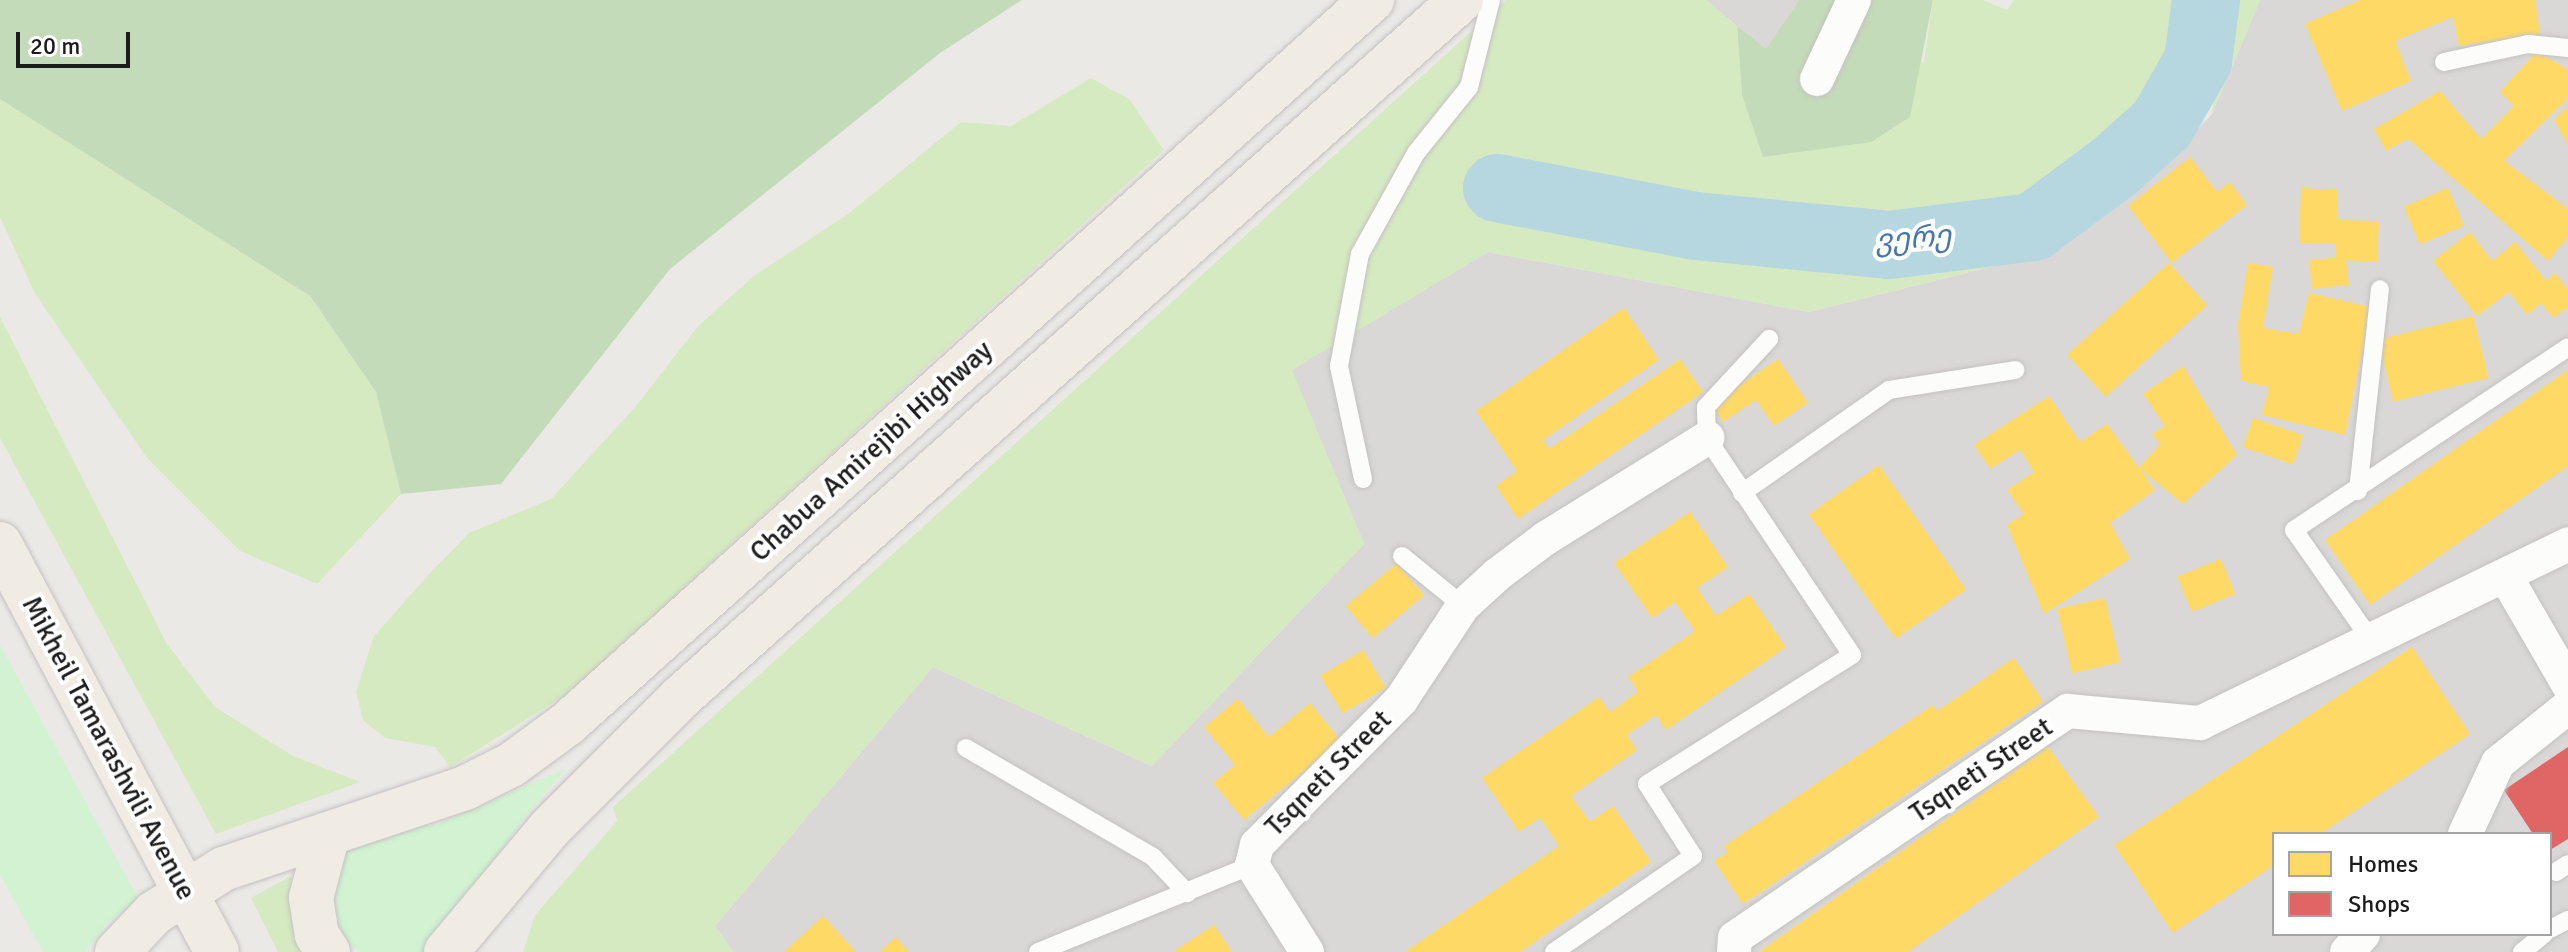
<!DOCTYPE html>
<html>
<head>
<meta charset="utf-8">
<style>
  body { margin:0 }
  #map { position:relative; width:2568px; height:952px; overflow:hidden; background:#ebe9e5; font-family:Signika,"Noto Sans Georgian",sans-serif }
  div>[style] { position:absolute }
  .residential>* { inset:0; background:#dad8d6 }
  .grass>* { inset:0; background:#d6eac2 }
  .forest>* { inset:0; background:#c4dbb9 }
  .park>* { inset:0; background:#d1f3d2 }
  .homes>* { inset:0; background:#ffd966; transform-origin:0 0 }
  .shops>* { inset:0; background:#e06666 }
  .river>* { height:68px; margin:-34px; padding:0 34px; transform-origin:34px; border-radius:34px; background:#b6d6e0 }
  .roads { filter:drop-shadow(0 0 2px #c3c2c1) drop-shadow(0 0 2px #c3c2c1) }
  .lane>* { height:18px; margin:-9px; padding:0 9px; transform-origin:9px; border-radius:9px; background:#fcfcfb }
  .street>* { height:34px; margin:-17px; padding:0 17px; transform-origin:17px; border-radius:17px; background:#fcfcfb }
  .primary>* { height:44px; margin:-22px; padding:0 22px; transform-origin:22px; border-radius:22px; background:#f0ebe3 }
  span { translate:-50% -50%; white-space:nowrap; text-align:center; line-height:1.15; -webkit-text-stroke:8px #fff; paint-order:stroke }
  .street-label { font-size:28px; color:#1c1c1c }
  .water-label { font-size:30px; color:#4677ae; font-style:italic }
  .legend { position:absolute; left:2272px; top:832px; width:280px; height:104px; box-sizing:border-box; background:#fff; border:2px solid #a4a4a4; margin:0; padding:10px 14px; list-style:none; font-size:24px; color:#1c1c1c }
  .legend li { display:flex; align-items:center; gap:16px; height:40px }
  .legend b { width:40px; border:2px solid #a4a4a4 }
  .scale { position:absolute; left:16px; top:32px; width:114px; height:36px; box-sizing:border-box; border:4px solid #1c1c1c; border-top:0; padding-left:10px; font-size:24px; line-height:28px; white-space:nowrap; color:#1c1c1c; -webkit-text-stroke:6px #fff; paint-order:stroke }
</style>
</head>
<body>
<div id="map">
  <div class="residential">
    <i style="clip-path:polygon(1706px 0,1799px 0,1766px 50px)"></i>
    <i style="clip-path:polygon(evenodd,2260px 0,2568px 0,2568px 952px,733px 952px,715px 926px,933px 667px,1152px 766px,1364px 544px,1291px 370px,1488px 252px,1809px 312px,1994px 266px,2144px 185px,2212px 114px,2260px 0,2274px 834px,2550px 834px,2550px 934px,2274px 934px,2274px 834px)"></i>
  </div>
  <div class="grass">
    <i style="clip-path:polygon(1506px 0,1706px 0,1737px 26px,1742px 95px,1924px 62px,1933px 0,1983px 0,2007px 10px,2014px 0,2179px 0,2175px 34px,2139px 116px,2016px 216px,1887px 223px,1499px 169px,1494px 208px,1867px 264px,1994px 266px,1809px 312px,1488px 252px,1292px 370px,1364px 544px,1152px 766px,933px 667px,715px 926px,733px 952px,523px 952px,535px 915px,617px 821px,613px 807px)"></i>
    <i style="clip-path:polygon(2228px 0,2260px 0,2212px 114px)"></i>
    <i style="clip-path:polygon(1091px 78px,1129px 99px,1164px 150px,567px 694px,450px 767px,435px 747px,385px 738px,363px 720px,356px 692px,374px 636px,431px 572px,469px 533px,551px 499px,637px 405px,698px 326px,755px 275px,847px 215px,961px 122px,1011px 126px)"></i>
    <i style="clip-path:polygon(0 99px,310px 296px,376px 392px,401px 494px,317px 584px,240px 551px,147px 458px,34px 292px,0 217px)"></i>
    <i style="clip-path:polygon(0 317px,167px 644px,215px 707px,293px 756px,360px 782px,216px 834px,0 438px)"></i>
    <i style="clip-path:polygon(291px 876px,293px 927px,308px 952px,278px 952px,251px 898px)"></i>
  </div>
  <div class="forest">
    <i style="clip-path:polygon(0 0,1022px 0,940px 53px,670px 269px,501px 484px,401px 494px,376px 392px,310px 296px,0 99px)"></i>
    <i style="clip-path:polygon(1799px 0,1933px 0,1910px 117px,1871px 142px,1763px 157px,1742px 95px,1737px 26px,1766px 49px)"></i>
  </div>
  <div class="park">
    <i style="clip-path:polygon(0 645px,139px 900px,109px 921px,85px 952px,43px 952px,0 875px)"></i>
    <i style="clip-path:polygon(567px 768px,530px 810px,426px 952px,358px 952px,340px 938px,334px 929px,332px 870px,347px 849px,393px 831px,436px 825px)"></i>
  </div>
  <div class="homes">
    <i style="clip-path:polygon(2360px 0,2535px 0,2540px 34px,2459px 46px,2453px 17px,2395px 41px,2411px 81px,2342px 111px,2305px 24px)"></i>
    <i style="clip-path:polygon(2537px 51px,2568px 70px,2568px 98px,2504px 161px,2568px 209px,2568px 237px,2548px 261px,2408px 139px,2386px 151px,2374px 129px,2440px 91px,2481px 139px,2514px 106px,2500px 92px)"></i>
    <i style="clip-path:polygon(2568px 106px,2568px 145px,2554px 120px)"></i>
    <i style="clip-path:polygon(2190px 157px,2217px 192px,2230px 182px,2247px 205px,2172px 263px,2128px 206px)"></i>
    <i style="clip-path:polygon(2301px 188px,2338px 190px,2337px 220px,2379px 221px,2377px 262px,2346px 260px,2349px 285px,2312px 289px,2309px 260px,2335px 258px,2336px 244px,2299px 243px)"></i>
    <i style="left:2448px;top:188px;width:41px;height:48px;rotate:67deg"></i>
    <i style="clip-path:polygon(2470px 232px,2492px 261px,2515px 242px,2546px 281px,2555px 273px,2568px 290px,2568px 307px,2553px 318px,2541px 303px,2527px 315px,2509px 292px,2477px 316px,2433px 261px)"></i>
    <i style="left:2169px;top:263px;width:57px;height:137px;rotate:48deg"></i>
    <i style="clip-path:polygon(2248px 263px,2273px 267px,2263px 328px,2299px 334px,2309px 293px,2371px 307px,2345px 435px,2262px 415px,2269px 387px,2241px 381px,2238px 324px)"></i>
    <i style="clip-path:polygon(1624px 308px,1659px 360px,1543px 440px,1549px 449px,1680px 359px,1703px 392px,1518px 519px,1496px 486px,1517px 471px,1476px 411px)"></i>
    <i style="left:2473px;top:316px;width:64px;height:98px;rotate:76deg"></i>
    <i style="clip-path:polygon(1778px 359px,1808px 403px,1774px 426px,1756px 400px,1723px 422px,1711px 404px)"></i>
    <i style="clip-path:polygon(2183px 366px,2237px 455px,2183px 504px,2139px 468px,2155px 490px,2110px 523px,2130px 559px,2044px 614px,2007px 525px,2024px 514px,2007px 490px,2034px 472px,2020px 450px,1990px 469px,1974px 445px,2049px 396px,2080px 442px,2107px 424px,2139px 468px,2160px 444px,2152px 434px,2165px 426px,2143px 394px)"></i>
    <i style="clip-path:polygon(2568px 370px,2568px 466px,2370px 605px,2325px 540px)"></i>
    <i style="left:2253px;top:418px;width:53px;height:31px;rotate:19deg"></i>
    <i style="left:1879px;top:465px;width:152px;height:86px;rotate:55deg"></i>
    <i style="clip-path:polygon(1690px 512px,1728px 567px,1697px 588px,1716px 616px,1749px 594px,1786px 647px,1666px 730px,1656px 715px,1627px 735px,1637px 750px,1571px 796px,1590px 822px,1613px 806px,1651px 862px,1520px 952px,1405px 952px,1559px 846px,1540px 818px,1519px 832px,1482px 778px,1599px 697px,1610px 712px,1638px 692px,1628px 677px,1695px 631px,1675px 602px,1652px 618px,1614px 563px)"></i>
    <i style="left:2221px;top:559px;width:38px;height:47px;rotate:68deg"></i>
    <i style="left:1397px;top:563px;width:42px;height:67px;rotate:50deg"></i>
    <i style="left:2105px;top:598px;width:66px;height:49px;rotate:77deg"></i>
    <i style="clip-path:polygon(2412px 647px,2470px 734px,2320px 834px,2274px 834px,2274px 865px,2173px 933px,2114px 845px)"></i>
    <i style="left:1363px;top:650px;width:44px;height:50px;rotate:59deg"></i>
    <i style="clip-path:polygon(2014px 658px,2043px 702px,1743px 904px,1714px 861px,1728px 852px,1724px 846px,1933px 705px,1937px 711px)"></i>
    <i style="clip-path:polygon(1238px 699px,1269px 737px,1310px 703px,1341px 741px,1244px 820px,1213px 783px,1235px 765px,1204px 727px)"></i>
    <i style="clip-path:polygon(2048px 747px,2099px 817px,1908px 952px,1759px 952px)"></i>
    <i style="clip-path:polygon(823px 916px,856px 952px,784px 952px)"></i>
    <i style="clip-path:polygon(1214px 925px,1232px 952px,1173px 952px)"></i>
    <i style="clip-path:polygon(896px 937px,909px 952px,880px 952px)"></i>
  </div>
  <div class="shops">
    <i style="clip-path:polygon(2568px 747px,2568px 839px,2550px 850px,2550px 834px,2533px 834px,2504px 790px)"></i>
  </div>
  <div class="river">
    <i style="left:1497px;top:188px;width:203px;rotate:10.8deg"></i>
    <i style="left:1696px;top:226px;width:194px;rotate:5.6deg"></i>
    <i style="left:1889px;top:245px;width:145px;rotate:-7.1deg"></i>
    <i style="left:2033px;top:227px;width:101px;rotate:-36.5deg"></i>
    <i style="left:2114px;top:167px;width:64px;rotate:-41.9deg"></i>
    <i style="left:2162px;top:124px;width:73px;rotate:-60.3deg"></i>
    <i style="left:2198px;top:61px;width:62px;rotate:-82.5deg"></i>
  </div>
  <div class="roads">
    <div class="lane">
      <i style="left:2444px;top:62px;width:86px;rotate:-12.1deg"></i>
      <i style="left:2528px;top:44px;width:40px;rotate:5.7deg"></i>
      <i style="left:1363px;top:479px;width:116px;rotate:-102deg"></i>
      <i style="left:1339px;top:366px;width:114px;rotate:-79.4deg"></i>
      <i style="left:1360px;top:254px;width:115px;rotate:-61deg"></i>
      <i style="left:1416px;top:153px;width:85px;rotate:-51.2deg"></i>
      <i style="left:1469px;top:87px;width:90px;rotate:-75.8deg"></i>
      <i style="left:2358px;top:491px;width:203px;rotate:-83.8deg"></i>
      <i style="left:1742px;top:493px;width:179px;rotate:-35deg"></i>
      <i style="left:1889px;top:390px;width:128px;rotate:-9deg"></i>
      <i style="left:1402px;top:556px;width:79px;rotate:39.3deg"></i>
      <i style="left:2371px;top:640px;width:134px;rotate:-125deg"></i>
      <i style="left:2294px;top:530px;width:329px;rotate:-33.7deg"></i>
      <i style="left:966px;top:748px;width:216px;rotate:30.2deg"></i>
      <i style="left:1153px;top:857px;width:50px;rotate:46.6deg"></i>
      <i style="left:2556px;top:872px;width:14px;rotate:-34deg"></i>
      <i style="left:2550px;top:929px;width:20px;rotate:-27deg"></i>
      <i style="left:1038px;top:952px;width:231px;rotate:-22.1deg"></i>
      <i style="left:1554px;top:952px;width:169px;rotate:-34.6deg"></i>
      <i style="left:1693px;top:856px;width:85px;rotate:-122.6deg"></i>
      <i style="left:1647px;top:784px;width:242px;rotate:-32.2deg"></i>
      <i style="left:1852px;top:655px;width:261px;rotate:-123.8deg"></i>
      <i style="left:1707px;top:438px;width:31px;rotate:-92deg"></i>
      <i style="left:1706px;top:407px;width:93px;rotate:-47.2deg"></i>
      <i style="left:2522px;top:952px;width:28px;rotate:-39deg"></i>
    </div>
    <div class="street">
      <i style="left:1817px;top:79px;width:87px;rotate:-64.9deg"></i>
      <i style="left:2506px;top:577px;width:124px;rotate:59.9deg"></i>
      <i style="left:2465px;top:834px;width:78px;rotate:-65.1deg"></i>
      <i style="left:2498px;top:763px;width:90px;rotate:-38.7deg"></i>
      <i style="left:1307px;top:952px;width:103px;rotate:-122.3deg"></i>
      <i style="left:1252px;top:865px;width:21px;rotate:-76deg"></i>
      <i style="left:1257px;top:845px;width:204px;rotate:-45.2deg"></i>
      <i style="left:1401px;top:700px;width:113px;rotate:-56.6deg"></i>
      <i style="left:1463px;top:606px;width:47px;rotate:-42.4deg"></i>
      <i style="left:1498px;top:574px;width:60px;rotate:-36.9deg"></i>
      <i style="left:1546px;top:538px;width:190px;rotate:-31.8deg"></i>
      <i style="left:1734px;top:952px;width:14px;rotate:-86deg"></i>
      <i style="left:1735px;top:938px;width:403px;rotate:-34.3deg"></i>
      <i style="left:2068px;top:711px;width:133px;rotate:5.2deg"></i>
      <i style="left:2200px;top:723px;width:409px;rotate:-25.9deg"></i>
      <i style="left:2347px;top:952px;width:24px;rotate:-48deg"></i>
    </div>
    <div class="primary">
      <i style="left:0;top:544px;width:462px;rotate:62deg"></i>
      <i style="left:328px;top:834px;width:66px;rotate:104.9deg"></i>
      <i style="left:311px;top:898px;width:37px;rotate:81deg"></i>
      <i style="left:317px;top:935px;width:20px;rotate:57deg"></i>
      <i style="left:117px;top:952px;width:54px;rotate:-46.5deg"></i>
      <i style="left:154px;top:913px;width:82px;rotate:-32.5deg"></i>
      <i style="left:223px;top:869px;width:255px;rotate:-18.5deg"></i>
      <i style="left:465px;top:788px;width:51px;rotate:-26.6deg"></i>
      <i style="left:511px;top:765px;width:69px;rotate:-36.2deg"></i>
      <i style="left:567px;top:724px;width:1083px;rotate:-41.97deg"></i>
      <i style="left:446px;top:952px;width:162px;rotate:-50deg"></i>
      <i style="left:550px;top:828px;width:185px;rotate:-45deg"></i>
      <i style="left:681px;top:697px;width:1046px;rotate:-41.78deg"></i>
    </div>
  </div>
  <div class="street-label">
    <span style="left:871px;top:451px;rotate:-42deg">Chabua Amirejibi Highway</span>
    <span style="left:109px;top:748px;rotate:62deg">Mikheil Tamarashvili Avenue</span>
    <span style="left:1981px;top:770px;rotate:-34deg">Tsqneti Street</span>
    <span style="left:1328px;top:773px;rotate:-45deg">Tsqneti Street</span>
  </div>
  <div class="water-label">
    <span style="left:1913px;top:239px;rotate:-4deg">ვერე</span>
  </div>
  <ul class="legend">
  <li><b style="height:22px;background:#ffd966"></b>Homes</li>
  <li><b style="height:22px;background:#e06666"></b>Shops</li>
  </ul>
  <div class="scale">20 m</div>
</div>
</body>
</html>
